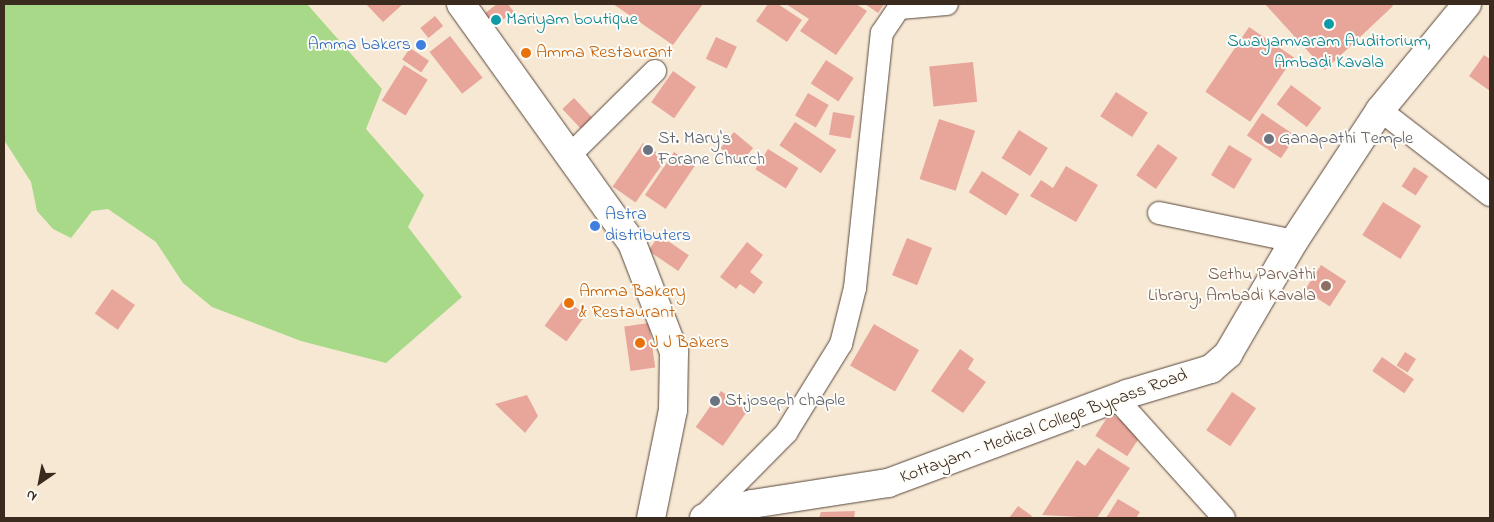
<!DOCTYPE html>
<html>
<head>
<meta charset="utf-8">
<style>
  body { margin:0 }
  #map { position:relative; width:1494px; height:522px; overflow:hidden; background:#f7e8d4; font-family:"Indie Flower",sans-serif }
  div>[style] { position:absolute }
  .green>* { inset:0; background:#a7d988 }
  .building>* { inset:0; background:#e8a69b; transform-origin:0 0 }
  .roads { filter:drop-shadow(0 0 1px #574639) drop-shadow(0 0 1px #574639) }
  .street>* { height:22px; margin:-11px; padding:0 11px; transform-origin:11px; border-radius:11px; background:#fff }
  .secondary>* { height:28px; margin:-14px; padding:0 14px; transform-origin:14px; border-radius:14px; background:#fff }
  .dots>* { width:14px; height:14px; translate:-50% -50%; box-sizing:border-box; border:2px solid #fdfcf7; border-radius:50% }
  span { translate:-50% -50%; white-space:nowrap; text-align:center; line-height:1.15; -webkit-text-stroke:4px #fdfcf7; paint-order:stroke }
  .culture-label { font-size:18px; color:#0d838f }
  .left { translate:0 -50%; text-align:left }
  .shop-label { font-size:18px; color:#366cbe }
  .right { translate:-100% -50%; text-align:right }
  .food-label { font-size:18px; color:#c56008 }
  .worship-label { font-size:18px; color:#5b616d }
  .education-label { font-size:18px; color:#785e54 }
  .street-label { font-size:18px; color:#3b2a1e }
  .frame { position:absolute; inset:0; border:5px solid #3b2a1e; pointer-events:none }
  .north { position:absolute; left:15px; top:457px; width:50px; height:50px; -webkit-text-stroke:4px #fdfcf7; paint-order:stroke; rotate:213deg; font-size:14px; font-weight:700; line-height:20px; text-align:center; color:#3b2a1e }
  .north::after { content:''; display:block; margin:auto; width:18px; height:22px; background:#3b2a1e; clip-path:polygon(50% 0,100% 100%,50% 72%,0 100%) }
</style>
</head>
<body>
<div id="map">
  <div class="green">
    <i style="clip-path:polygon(4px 4px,307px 4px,382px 89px,366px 129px,424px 195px,408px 227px,462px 297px,386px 363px,301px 341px,212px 307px,183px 283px,156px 242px,108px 209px,92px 211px,71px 238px,53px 229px,37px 211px,31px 182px,4px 140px)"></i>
  </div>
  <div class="building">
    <i style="clip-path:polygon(366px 4px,403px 4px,383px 22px)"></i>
    <i style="clip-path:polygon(497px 4px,508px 4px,514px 12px,494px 26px,484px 14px)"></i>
    <i style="clip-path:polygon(613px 4px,703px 4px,673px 45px)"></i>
    <i style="clip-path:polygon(768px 4px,778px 4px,802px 20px,787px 42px,756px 21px)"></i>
    <i style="clip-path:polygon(786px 4px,856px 4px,867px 11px,836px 55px,800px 31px,809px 19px)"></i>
    <i style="clip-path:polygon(865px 4px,884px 4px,878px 13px)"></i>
    <i style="clip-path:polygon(1265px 4px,1391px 4px,1393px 6px,1325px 70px)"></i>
    <i style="left:435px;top:16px;width:13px;height:19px;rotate:51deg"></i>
    <i style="left:1249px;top:27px;width:54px;height:78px;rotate:34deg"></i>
    <i style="left:450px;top:36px;width:53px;height:26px;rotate:52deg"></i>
    <i style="left:716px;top:37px;width:23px;height:24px;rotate:25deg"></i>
    <i style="left:410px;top:48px;width:23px;height:14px;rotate:34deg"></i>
    <i style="clip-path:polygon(1484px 55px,1490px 59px,1490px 91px,1469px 76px)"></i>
    <i style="left:826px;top:60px;width:33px;height:28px;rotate:33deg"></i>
    <i style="left:973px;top:62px;width:40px;height:44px;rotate:84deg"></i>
    <i style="left:404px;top:65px;width:28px;height:42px;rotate:32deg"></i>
    <i style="left:673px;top:71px;width:28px;height:38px;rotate:35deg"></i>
    <i style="left:1291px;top:85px;width:38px;height:24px;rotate:37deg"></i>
    <i style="left:1116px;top:92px;width:38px;height:29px;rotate:33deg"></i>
    <i style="left:808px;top:93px;width:24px;height:26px;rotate:30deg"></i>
    <i style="left:574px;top:98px;width:33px;height:16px;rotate:47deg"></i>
    <i style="left:833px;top:112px;width:22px;height:23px;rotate:10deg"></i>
    <i style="left:1262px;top:113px;width:41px;height:27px;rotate:34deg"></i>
    <i style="left:939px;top:119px;width:38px;height:63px;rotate:18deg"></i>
    <i style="left:795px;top:122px;width:50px;height:28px;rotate:34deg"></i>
    <i style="left:1019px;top:130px;width:34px;height:33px;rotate:32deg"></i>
    <i style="left:734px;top:132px;width:25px;height:21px;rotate:40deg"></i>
    <i style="left:643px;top:143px;width:28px;height:53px;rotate:35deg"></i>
    <i style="left:1158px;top:144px;width:24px;height:38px;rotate:35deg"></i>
    <i style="left:1229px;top:145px;width:27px;height:35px;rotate:31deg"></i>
    <i style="left:768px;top:149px;width:36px;height:24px;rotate:32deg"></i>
    <i style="left:674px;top:152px;width:25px;height:52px;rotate:34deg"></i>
    <i style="clip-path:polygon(1066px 166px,1098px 185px,1076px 222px,1030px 196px,1041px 180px,1053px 188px)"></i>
    <i style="left:1414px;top:167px;width:17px;height:23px;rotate:33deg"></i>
    <i style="left:982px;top:171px;width:44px;height:25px;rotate:32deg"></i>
    <i style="left:1383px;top:202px;width:45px;height:39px;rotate:32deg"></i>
    <i style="left:659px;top:235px;width:36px;height:19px;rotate:34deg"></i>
    <i style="left:907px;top:238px;width:27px;height:40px;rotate:22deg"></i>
    <i style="clip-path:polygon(747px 242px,763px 255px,750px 272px,763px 282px,754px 294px,740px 284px,736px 289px,720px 277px)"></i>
    <i style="left:1321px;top:265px;width:30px;height:30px;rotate:33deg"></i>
    <i style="left:112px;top:289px;width:28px;height:30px;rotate:35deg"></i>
    <i style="left:564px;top:299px;width:27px;height:33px;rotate:36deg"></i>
    <i style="left:649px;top:323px;width:45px;height:25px;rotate:82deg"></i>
    <i style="left:874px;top:324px;width:52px;height:48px;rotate:30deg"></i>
    <i style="clip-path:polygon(960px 349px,974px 359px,968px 369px,986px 382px,963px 413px,931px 391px)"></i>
    <i style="left:1405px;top:352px;width:13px;height:16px;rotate:32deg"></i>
    <i style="left:1382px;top:357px;width:39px;height:17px;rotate:35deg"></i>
    <i style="left:721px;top:391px;width:33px;height:44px;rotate:35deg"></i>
    <i style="left:1232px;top:392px;width:29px;height:46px;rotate:34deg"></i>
    <i style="clip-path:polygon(527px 395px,538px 416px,525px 433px,495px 404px)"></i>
    <i style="left:1110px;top:413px;width:38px;height:27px;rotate:33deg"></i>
    <i style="clip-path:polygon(1098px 448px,1130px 468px,1097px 518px,1042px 515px,1077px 460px,1085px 466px)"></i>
    <i style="clip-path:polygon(1118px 499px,1140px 512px,1136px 518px,1106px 518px)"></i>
    <i style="clip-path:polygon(1018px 506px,1032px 516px,1030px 518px,1009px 518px)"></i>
    <i style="clip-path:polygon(855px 511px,854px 518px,819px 518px,821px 512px)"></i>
  </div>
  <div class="roads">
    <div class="street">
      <i style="left:1380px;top:110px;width:139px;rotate:37.7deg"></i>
      <i style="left:569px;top:156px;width:121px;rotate:-44.7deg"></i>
      <i style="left:1159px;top:213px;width:138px;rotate:11.7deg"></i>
      <i style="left:1116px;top:398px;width:161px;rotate:48deg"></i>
      <i style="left:702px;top:518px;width:120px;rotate:-45.3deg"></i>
      <i style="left:786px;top:433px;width:105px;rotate:-58.3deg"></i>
      <i style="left:841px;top:344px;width:58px;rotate:-76deg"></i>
      <i style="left:855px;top:288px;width:256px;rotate:-84deg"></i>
      <i style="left:882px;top:33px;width:30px;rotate:-56deg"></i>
      <i style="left:899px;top:8px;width:48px;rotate:-4.8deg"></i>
    </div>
    <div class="secondary">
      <i style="left:461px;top:4px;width:294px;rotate:54.4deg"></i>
      <i style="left:632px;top:243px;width:117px;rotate:68.9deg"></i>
      <i style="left:674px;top:352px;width:58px;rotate:91deg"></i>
      <i style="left:673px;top:410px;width:110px;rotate:101.5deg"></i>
      <i style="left:704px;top:518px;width:50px;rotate:-16.3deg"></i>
      <i style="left:752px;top:504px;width:138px;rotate:-8.8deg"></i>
      <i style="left:888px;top:483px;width:255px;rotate:-20.4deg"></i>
      <i style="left:1127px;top:394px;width:88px;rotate:-16.6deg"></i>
      <i style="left:1211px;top:369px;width:23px;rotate:-41deg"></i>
      <i style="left:1228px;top:354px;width:131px;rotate:-59.7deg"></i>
      <i style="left:1294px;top:241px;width:157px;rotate:-56.7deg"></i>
      <i style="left:1380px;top:110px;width:137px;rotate:-50.6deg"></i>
    </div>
  </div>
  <div class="dots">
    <i style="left:496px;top:20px;background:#0f9aa8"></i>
    <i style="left:1329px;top:24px;background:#0f9aa8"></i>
    <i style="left:421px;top:45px;background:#3f7fe0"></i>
    <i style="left:526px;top:53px;background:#e8710a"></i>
    <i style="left:1269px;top:139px;background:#6b7280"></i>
    <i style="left:648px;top:150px;background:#6b7280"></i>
    <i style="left:595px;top:226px;background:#3f7fe0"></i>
    <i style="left:1326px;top:286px;background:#8d6e63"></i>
    <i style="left:569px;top:303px;background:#e8710a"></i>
    <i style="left:640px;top:343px;background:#e8710a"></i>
    <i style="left:715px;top:401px;background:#6b7280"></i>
  </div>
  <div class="culture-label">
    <span class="left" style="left:506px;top:20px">Mariyam boutique</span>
    <span style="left:1329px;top:53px">Swayamvaram Auditorium,<br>Ambadi Kavala</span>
  </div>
  <div class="shop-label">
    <span class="right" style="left:411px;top:45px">Amma bakers</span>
    <span class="left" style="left:605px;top:226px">Astra<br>distributers</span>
  </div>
  <div class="food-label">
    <span class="left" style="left:536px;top:53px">Amma Restaurant</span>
    <span class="left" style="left:579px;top:303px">Amma Bakery<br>&amp; Restaurant</span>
    <span class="left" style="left:650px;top:343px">J J Bakers</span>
  </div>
  <div class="worship-label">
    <span class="left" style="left:1279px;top:139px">Ganapathi Temple</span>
    <span class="left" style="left:658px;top:150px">St. Mary's<br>Forane Church</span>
    <span class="left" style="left:725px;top:401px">St.joseph chaple</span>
  </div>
  <div class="education-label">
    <span class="right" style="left:1316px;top:286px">Sethu Parvathi<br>Library, Ambadi Kavala</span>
  </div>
  <div class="street-label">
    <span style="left:1044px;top:427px;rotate:-20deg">Kottayam - Medical College Bypass Road</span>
  </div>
  <div class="frame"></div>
  <div class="north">N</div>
</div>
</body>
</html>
